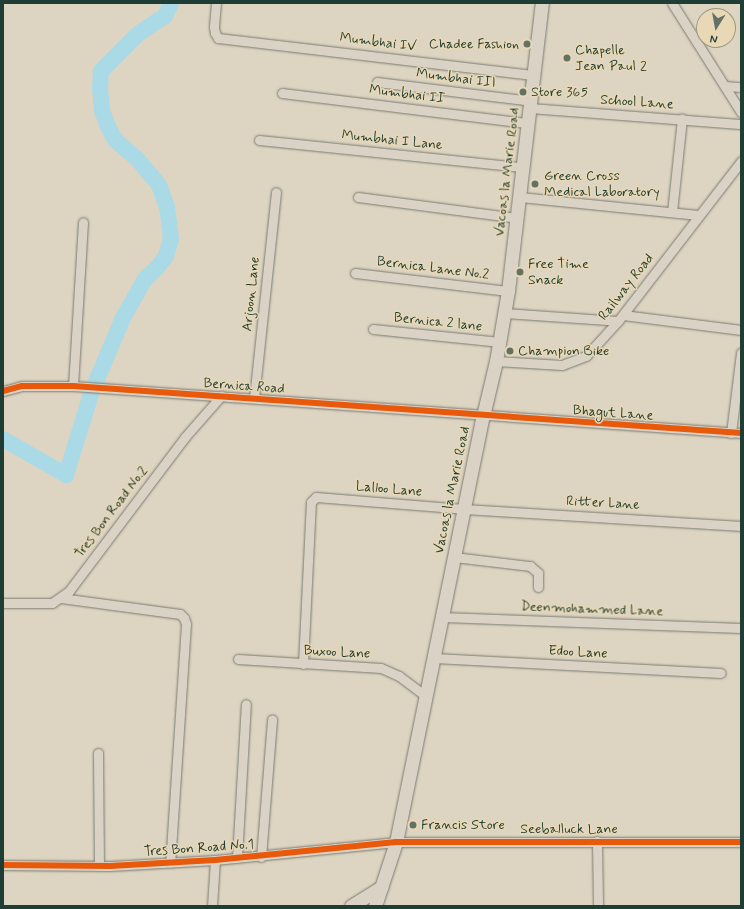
<!DOCTYPE html>
<html>
<head>
<meta charset="utf-8">
<style>
  body { margin:0 }
  #map { position:relative; width:744px; height:909px; overflow:hidden; background:#ddd4c1; font-family:Mynerve,sans-serif }
  div>[style] { position:absolute }
  .river>* { height:16px; margin:-8px; padding:0 8px; transform-origin:8px; border-radius:8px; background:#abdae7 }
  .roads { filter:drop-shadow(0 0 1px #7a7b71) drop-shadow(0 0 1px #7a7b71) }
  .minor>* { height:9px; margin:-4.5px; padding:0 4.5px; transform-origin:4.5px; border-radius:4.5px; background:#d9d2c5 }
  .secondary>* { height:13px; margin:-6.5px; padding:0 6.5px; transform-origin:6.5px; border-radius:6.5px; background:#d9d2c5 }
  .cycleway>* { height:6px; margin:-3px; padding:0 3px; transform-origin:3px; border-radius:3px; background:#e8590c }
  .dots>* { width:11px; height:11px; translate:-50% -50%; box-sizing:border-box; border:2px solid #e9d8b5; border-radius:50% }
  span { translate:-50% -50%; white-space:nowrap; text-align:center; line-height:1.15; -webkit-text-stroke:3px #e9d8b5; paint-order:stroke }
  .street-label { font-size:14px; color:#1f3d34 }
  .poi-label { font-size:14px; color:#1f3d34 }
  .right { translate:-100% -50%; text-align:right }
  .left { translate:0 -50%; text-align:left }
  .frame { position:absolute; inset:0; border:4px solid #1f3d34; pointer-events:none }
  .north { position:absolute; left:696px; top:8px; width:40px; height:40px; box-sizing:border-box; background:#e9d8b5; border:1px solid #989a81; border-radius:50%; rotate:191deg; font-size:11px; font-weight:700; line-height:16px; text-align:center; color:#1f3d34 }
  .north::after { content:''; display:block; margin:auto; width:14px; height:18px; background:#627265; clip-path:polygon(50% 0,100% 100%,50% 72%,0 100%) }
</style>
</head>
<body>
<div id="map">
  <div class="river">
    <i style="left:95px;top:384px;width:72px;rotate:-67deg"></i>
    <i style="left:123px;top:318px;width:45px;rotate:-60.6deg"></i>
    <i style="left:145px;top:279px;width:16px;rotate:-43deg"></i>
    <i style="left:157px;top:268px;width:15px;rotate:-53deg"></i>
    <i style="left:166px;top:256px;width:18px;rotate:-74deg"></i>
    <i style="left:171px;top:239px;width:32px;rotate:-97deg"></i>
    <i style="left:167px;top:207px;width:23px;rotate:-110deg"></i>
    <i style="left:159px;top:185px;width:35px;rotate:-130deg"></i>
    <i style="left:136px;top:158px;width:28px;rotate:-139deg"></i>
    <i style="left:115px;top:140px;width:18px;rotate:-117deg"></i>
    <i style="left:107px;top:124px;width:15px;rotate:-110deg"></i>
    <i style="left:102px;top:110px;width:22px;rotate:-95deg"></i>
    <i style="left:100px;top:88px;width:17px;rotate:-87deg"></i>
    <i style="left:101px;top:71px;width:52px;rotate:-45deg"></i>
    <i style="left:138px;top:34px;width:32px;rotate:-34deg"></i>
    <i style="left:165px;top:16px;width:14px;rotate:-65deg"></i>
    <i style="left:3px;top:439px;width:73px;rotate:29.7deg"></i>
    <i style="left:66px;top:475px;width:85px;rotate:-72.8deg"></i>
  </div>
  <div class="roads">
    <div class="minor">
      <i style="left:216px;top:3px;width:24px;rotate:95deg"></i>
      <i style="left:214px;top:27px;width:6px;rotate:81deg"></i>
      <i style="left:215px;top:33px;width:6px;rotate:59deg"></i>
      <i style="left:218px;top:38px;width:319px;rotate:6.7deg"></i>
      <i style="left:672px;top:3px;width:129px;rotate:57.7deg"></i>
      <i style="left:377px;top:82px;width:155px;rotate:7deg"></i>
      <i style="left:725px;top:86px;width:16px;rotate:4deg"></i>
      <i style="left:282px;top:93px;width:248px;rotate:7deg"></i>
      <i style="left:531px;top:108px;width:211px;rotate:4.4deg"></i>
      <i style="left:259px;top:140px;width:264px;rotate:5.9deg"></i>
      <i style="left:358px;top:197px;width:160px;rotate:7.5deg"></i>
      <i style="left:520px;top:197px;width:179px;rotate:5.8deg"></i>
      <i style="left:672px;top:212px;width:94px;rotate:-83.9deg"></i>
      <i style="left:355px;top:273px;width:154px;rotate:6.7deg"></i>
      <i style="left:505px;top:313px;width:113px;rotate:4deg"></i>
      <i style="left:623px;top:315px;width:119px;rotate:7.2deg"></i>
      <i style="left:373px;top:329px;width:128px;rotate:5.8deg"></i>
      <i style="left:496px;top:361px;width:66px;rotate:3.5deg"></i>
      <i style="left:562px;top:365px;width:26px;rotate:-21deg"></i>
      <i style="left:586px;top:356px;width:47px;rotate:-47.6deg"></i>
      <i style="left:618px;top:321px;width:202px;rotate:-52.4deg"></i>
      <i style="left:73px;top:386px;width:164px;rotate:-86.5deg"></i>
      <i style="left:3px;top:391px;width:20px;rotate:-15deg"></i>
      <i style="left:22px;top:386px;width:51px"></i>
      <i style="left:73px;top:386px;width:670px;rotate:4.02deg"></i>
      <i style="left:254px;top:398px;width:207px;rotate:-83.9deg"></i>
      <i style="left:731px;top:433px;width:81px;rotate:-82.9deg"></i>
      <i style="left:454px;top:557px;width:77px;rotate:6.8deg"></i>
      <i style="left:530px;top:566px;width:11px;rotate:41deg"></i>
      <i style="left:538px;top:573px;width:14px;rotate:90deg"></i>
      <i style="left:61px;top:598px;width:120px;rotate:7.7deg"></i>
      <i style="left:180px;top:614px;width:6px;rotate:45deg"></i>
      <i style="left:184px;top:618px;width:6px;rotate:72deg"></i>
      <i style="left:186px;top:624px;width:239px;rotate:93.8deg"></i>
      <i style="left:3px;top:603px;width:49px"></i>
      <i style="left:52px;top:603px;width:21px;rotate:-35deg"></i>
      <i style="left:69px;top:591px;width:193px;rotate:-53deg"></i>
      <i style="left:185px;top:437px;width:55px;rotate:-48.7deg"></i>
      <i style="left:442px;top:617px;width:299px;rotate:2.1deg"></i>
      <i style="left:434px;top:658px;width:287px;rotate:3deg"></i>
      <i style="left:238px;top:659px;width:143px;rotate:3.6deg"></i>
      <i style="left:381px;top:668px;width:20px;rotate:24deg"></i>
      <i style="left:399px;top:676px;width:34px;rotate:37deg"></i>
      <i style="left:303px;top:664px;width:162px;rotate:-87.2deg"></i>
      <i style="left:311px;top:502px;width:7px;rotate:-45deg"></i>
      <i style="left:316px;top:497px;width:148px;rotate:4.6deg"></i>
      <i style="left:464px;top:509px;width:278px;rotate:3.5deg"></i>
      <i style="left:98px;top:753px;width:113px;rotate:89.5deg"></i>
      <i style="left:597px;top:841px;width:65px;rotate:89.1deg"></i>
      <i style="left:261px;top:857px;width:138px;rotate:-85.4deg"></i>
      <i style="left:237px;top:858px;width:154px;rotate:-86.7deg"></i>
      <i style="left:3px;top:865px;width:107px;rotate:0.5deg"></i>
      <i style="left:110px;top:866px;width:105px;rotate:-3.3deg"></i>
      <i style="left:215px;top:860px;width:182px;rotate:-5.7deg"></i>
      <i style="left:396px;top:842px;width:345px"></i>
      <i style="left:212px;top:906px;width:46px;rotate:-86.3deg"></i>
    </div>
    <div class="secondary">
      <i style="left:351px;top:906px;width:36px;rotate:-32deg"></i>
      <i style="left:375px;top:906px;width:67px;rotate:-71.8deg"></i>
      <i style="left:396px;top:842px;width:435px;rotate:-78.5deg"></i>
      <i style="left:483px;top:416px;width:57px;rotate:-76.7deg"></i>
      <i style="left:496px;top:361px;width:71px;rotate:-80.3deg"></i>
      <i style="left:508px;top:291px;width:290px;rotate:-83.3deg"></i>
    </div>
  </div>
  <div class="cycleway">
    <i style="left:3px;top:391px;width:20px;rotate:-15deg"></i>
    <i style="left:22px;top:386px;width:51px"></i>
    <i style="left:73px;top:386px;width:670px;rotate:4.02deg"></i>
    <i style="left:3px;top:865px;width:107px;rotate:0.5deg"></i>
    <i style="left:110px;top:866px;width:105px;rotate:-3.3deg"></i>
    <i style="left:215px;top:860px;width:182px;rotate:-5.7deg"></i>
    <i style="left:396px;top:842px;width:345px"></i>
  </div>
  <div class="dots">
    <i style="left:527px;top:44px;background:#627265"></i>
    <i style="left:567px;top:58px;background:#627265"></i>
    <i style="left:523px;top:92px;background:#627265"></i>
    <i style="left:535px;top:184px;background:#627265"></i>
    <i style="left:520px;top:272px;background:#627265"></i>
    <i style="left:510px;top:351px;background:#627265"></i>
    <i style="left:413px;top:825px;background:#627265"></i>
  </div>
  <div class="street-label">
    <span style="left:378px;top:42px;rotate:7deg">Mumbhai IV</span>
    <span style="left:456px;top:78px;rotate:7deg">Mumbhai III</span>
    <span style="left:407px;top:94px;rotate:7deg">Mumbhai II</span>
    <span style="left:637px;top:102px;rotate:4deg">School Lane</span>
    <span style="left:392px;top:140px;rotate:6deg">Mumbhai I Lane</span>
    <span style="left:507px;top:172px;rotate:-83deg">Vacoas la Marie Road</span>
    <span style="left:433px;top:268px;rotate:7deg">Bernica Lane No.2</span>
    <span style="left:626px;top:287px;rotate:-52deg">Railway Road</span>
    <span style="left:251px;top:294px;rotate:-84deg">Arjoon Lane</span>
    <span style="left:438px;top:322px;rotate:6deg">Bernica 2 lane</span>
    <span style="left:244px;top:386px;rotate:4deg">Bernica Road</span>
    <span style="left:613px;top:413px;rotate:4deg">Bhagut Lane</span>
    <span style="left:389px;top:489px;rotate:5deg">Lalloo Lane</span>
    <span style="left:452px;top:490px;rotate:-78deg">Vacoas la Marie Road</span>
    <span style="left:603px;top:503px;rotate:3deg">Ritter Lane</span>
    <span style="left:111px;top:512px;rotate:-53deg">Tres Bon Road No.2</span>
    <span style="left:592px;top:609px;rotate:2deg">Deenmohammed Lane</span>
    <span style="left:337px;top:652px;rotate:3deg">Buxoo Lane</span>
    <span style="left:578px;top:652px;rotate:3deg">Edoo Lane</span>
    <span style="left:569px;top:829px">Seeballuck Lane</span>
    <span style="left:199px;top:848px;rotate:-4deg">Tres Bon Road No.1</span>
  </div>
  <div class="poi-label">
    <span class="right" style="left:519px;top:44px">Chadee Fashion</span>
    <span class="left" style="left:575px;top:58px">Chapelle<br>Jean Paul 2</span>
    <span class="left" style="left:531px;top:92px">Store 365</span>
    <span class="left" style="left:544px;top:184px">Green Cross<br>Medical Laboratory</span>
    <span class="left" style="left:528px;top:272px">Free Time<br>Snack</span>
    <span class="left" style="left:518px;top:351px">Champion Bike</span>
    <span class="left" style="left:421px;top:825px">Francis Store</span>
  </div>
  <div class="frame"></div>
  <div class="north">N</div>
</div>
</body>
</html>
